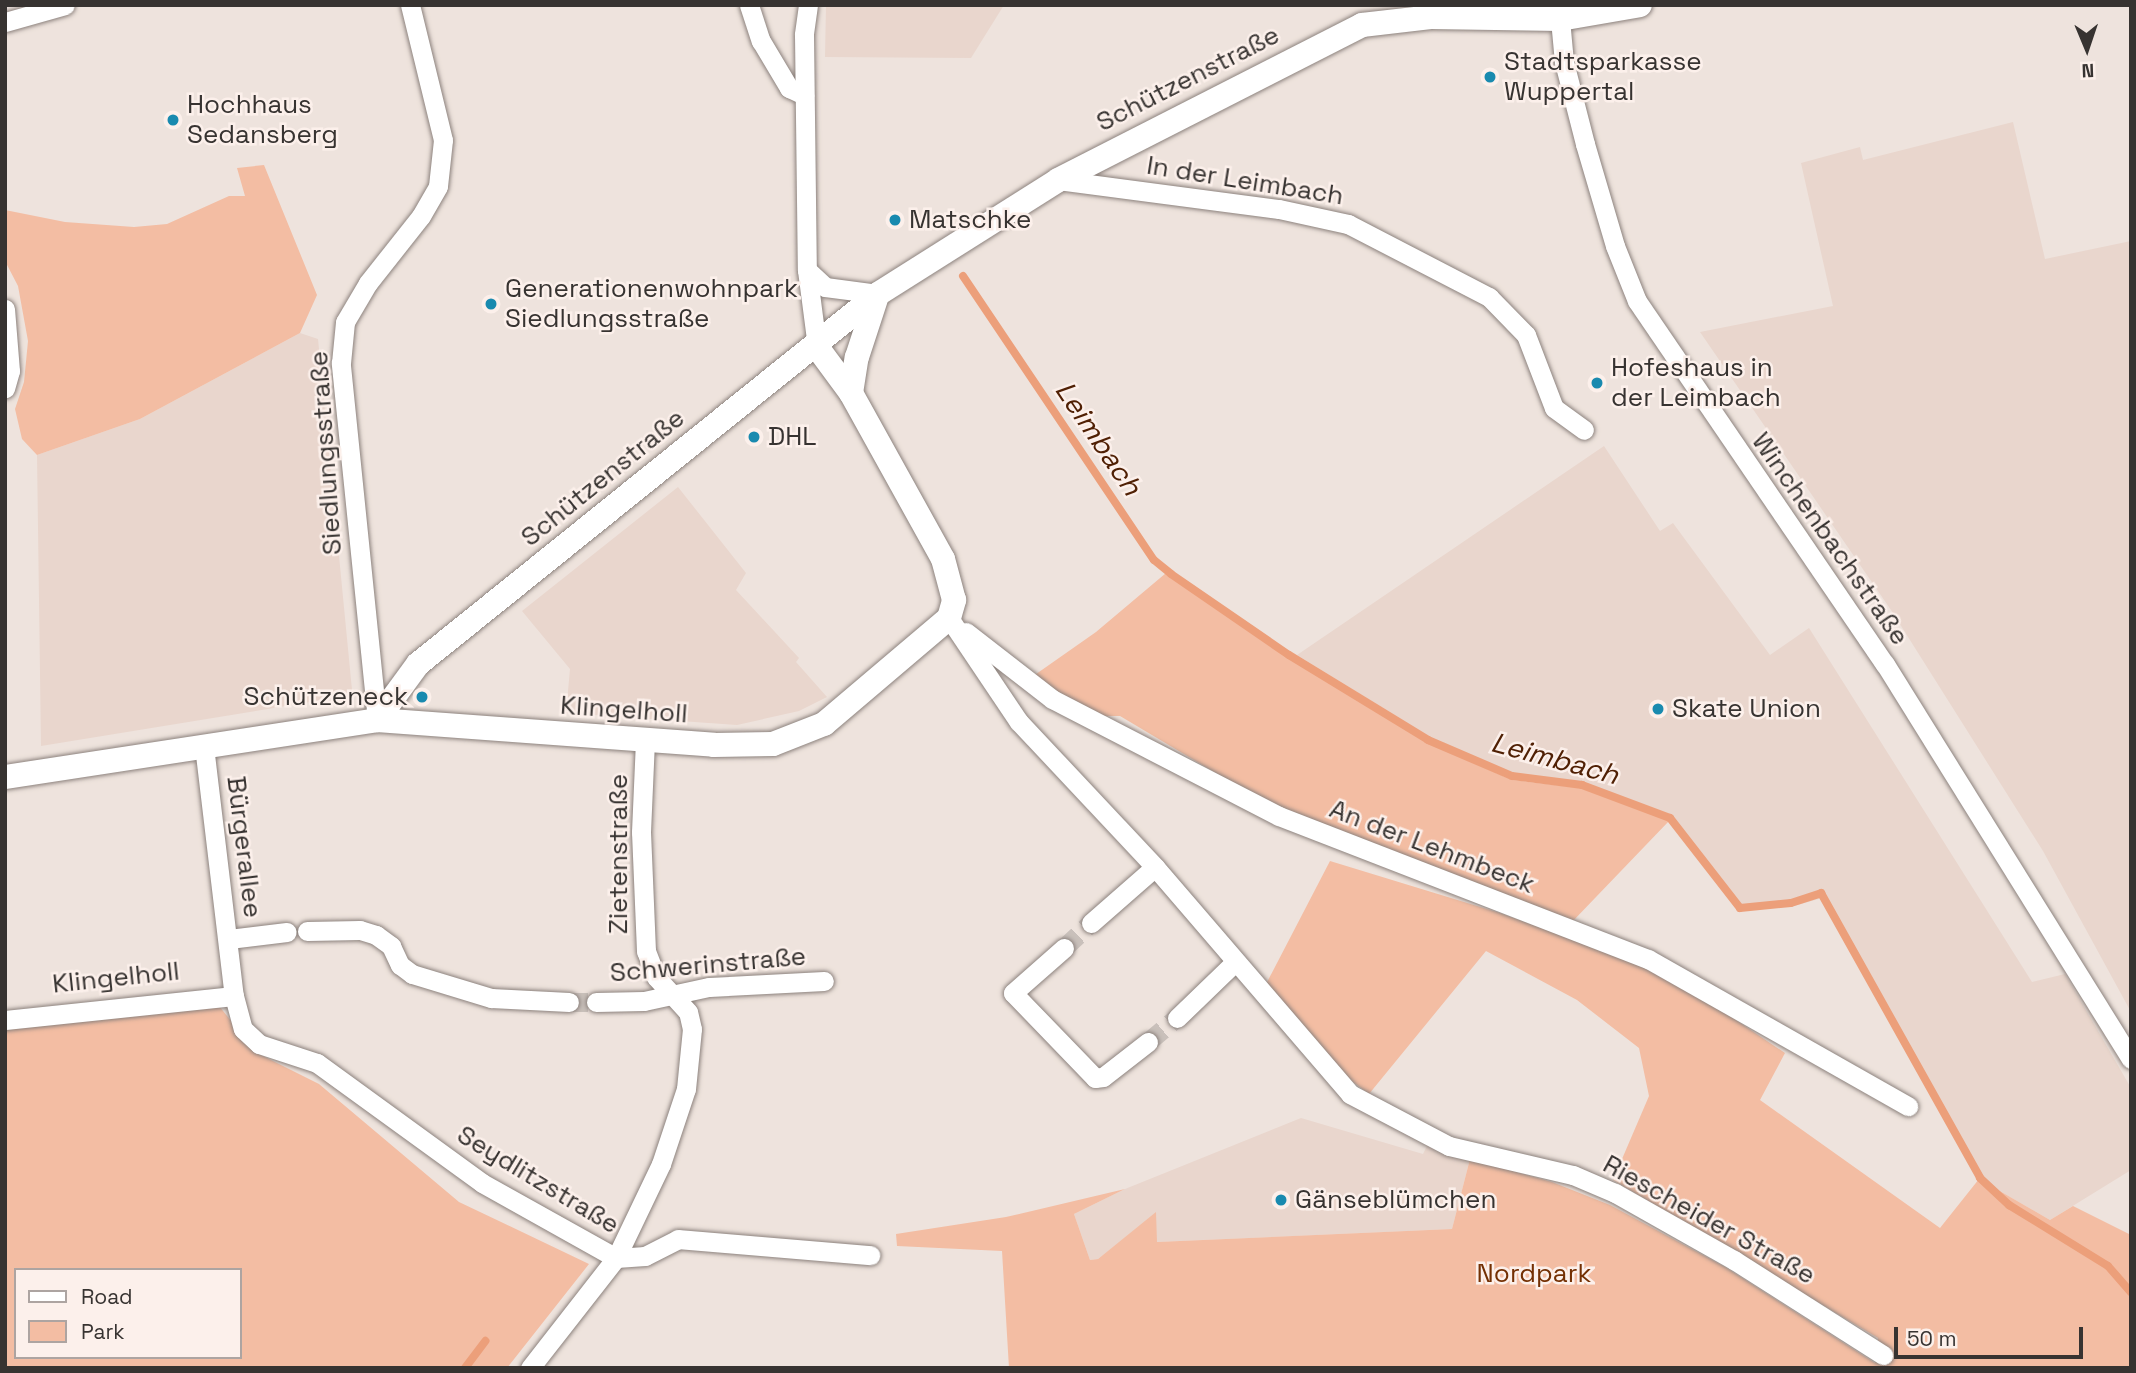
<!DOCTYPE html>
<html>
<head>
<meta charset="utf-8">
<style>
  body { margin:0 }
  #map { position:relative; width:2136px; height:1373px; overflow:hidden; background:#eee3dd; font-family:"Space Grotesk",sans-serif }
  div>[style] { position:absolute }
  .built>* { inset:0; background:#e9d6cd }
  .green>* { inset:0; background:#f3bda3 }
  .stream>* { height:8px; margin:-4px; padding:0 4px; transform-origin:4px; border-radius:4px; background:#ec9f7a }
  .minor-tunnel>* { height:19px; margin-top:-9.5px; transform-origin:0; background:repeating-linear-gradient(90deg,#c9c0bb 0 19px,transparent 0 29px) }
  .roads { filter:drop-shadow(0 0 2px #8c827d) drop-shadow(0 0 2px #8c827d) }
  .minor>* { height:19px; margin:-9.5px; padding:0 9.5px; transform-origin:9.5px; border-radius:9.5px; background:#fff }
  .tertiary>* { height:24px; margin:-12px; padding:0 12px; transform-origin:12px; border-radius:12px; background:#fff }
  .dots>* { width:19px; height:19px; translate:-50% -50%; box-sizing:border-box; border:4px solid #fcf0eb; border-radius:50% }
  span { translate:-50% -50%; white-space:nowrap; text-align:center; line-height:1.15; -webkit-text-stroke:5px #fcf0eb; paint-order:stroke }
  .poi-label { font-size:26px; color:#373331 }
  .left { translate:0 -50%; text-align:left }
  .right { translate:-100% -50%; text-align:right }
  .street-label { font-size:26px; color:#373331 }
  .park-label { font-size:26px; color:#743003 }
  .water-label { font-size:28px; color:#502004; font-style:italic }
  .frame { position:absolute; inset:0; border:7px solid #373331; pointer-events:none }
  .legend { position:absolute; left:14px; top:1268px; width:228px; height:91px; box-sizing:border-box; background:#fcf0eb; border:2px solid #ada4a1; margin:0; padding:9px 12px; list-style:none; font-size:21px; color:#373331 }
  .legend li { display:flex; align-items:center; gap:14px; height:35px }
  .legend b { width:35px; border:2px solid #ada4a1 }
  .north { position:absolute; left:2052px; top:14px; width:70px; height:70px; -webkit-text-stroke:5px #fcf0eb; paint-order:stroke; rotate:178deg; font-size:19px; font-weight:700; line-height:28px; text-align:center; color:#373331 }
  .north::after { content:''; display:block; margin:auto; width:24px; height:32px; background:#373331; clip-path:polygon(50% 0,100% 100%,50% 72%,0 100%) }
  .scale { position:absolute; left:1894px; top:1327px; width:189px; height:32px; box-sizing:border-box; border:4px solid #373331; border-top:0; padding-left:9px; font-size:21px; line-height:24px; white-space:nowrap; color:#373331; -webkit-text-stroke:5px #fcf0eb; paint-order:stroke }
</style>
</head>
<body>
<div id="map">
  <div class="built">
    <i style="clip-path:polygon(826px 5px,1004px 5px,971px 58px,825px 57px)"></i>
    <i style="clip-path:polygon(2013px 122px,2045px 259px,2131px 241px,2131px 1012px,2043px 851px,1891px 610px,1700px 332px,1833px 306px,1801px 163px,1860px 147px,1863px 160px)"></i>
    <i style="clip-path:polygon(300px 333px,318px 339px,352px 690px,341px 697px,41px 746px,37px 455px,140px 419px)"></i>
    <i style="clip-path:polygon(1604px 446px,1660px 531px,1673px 523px,1770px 655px,1809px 628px,2032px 982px,2065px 974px,2131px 1088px,2131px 1170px,2050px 1220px,1979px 1179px,1822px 898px,1794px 906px,1739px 911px,1669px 821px,1671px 815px,1583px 782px,1510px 773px,1430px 737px,1297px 655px)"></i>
    <i style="clip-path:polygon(678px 487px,746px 573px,736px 590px,799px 658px,796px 662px,827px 697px,799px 711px,737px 725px,566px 713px,570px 669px,522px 611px)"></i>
    <i style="clip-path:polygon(1301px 1118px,1423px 1154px,1428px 1144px,1470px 1159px,1452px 1229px,1156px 1242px,1156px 1213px,1098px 1259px,1090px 1260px,1074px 1214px,1125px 1189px)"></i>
  </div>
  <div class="green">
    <i style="clip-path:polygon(264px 165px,317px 295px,300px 333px,140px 419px,37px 455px,22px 439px,15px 409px,24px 382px,28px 341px,18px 286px,5px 261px,5px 210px,65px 222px,134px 227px,167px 224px,229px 196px,245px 196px,237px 168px)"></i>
    <i style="clip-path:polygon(1166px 573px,1292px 659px,1426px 742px,1512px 780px,1581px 788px,1669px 821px,1572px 922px,1288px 816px,1120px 716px,1093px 716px,1029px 679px,1096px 632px)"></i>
    <i style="clip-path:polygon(1330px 861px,1500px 913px,1635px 962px,1706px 1000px,1785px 1053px,1760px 1100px,1940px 1228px,1979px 1179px,2050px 1220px,2073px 1206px,2131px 1235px,2131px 1368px,1009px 1368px,1002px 1251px,897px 1246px,896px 1234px,1006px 1217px,1125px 1189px,1074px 1214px,1090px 1260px,1098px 1259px,1156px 1212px,1157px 1242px,1452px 1229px,1470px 1159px,1552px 1182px,1610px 1205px,1725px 1267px,1875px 1363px,1878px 1338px,1613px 1180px,1649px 1096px,1639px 1048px,1577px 1000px,1486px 951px,1369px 1094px,1332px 1066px,1264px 988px)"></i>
    <i style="clip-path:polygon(evenodd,215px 1001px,257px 1053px,319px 1084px,459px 1202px,589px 1264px,507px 1368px,5px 1368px,5px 1028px,215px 1001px,16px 1270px,240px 1270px,240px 1357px,16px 1357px,16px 1270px)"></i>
  </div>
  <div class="stream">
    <i style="left:963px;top:276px;width:342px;rotate:56.1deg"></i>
    <i style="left:1154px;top:560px;width:22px;rotate:39deg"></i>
    <i style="left:1171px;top:574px;width:143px;rotate:34.5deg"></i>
    <i style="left:1289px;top:655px;width:163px;rotate:31.4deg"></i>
    <i style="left:1428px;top:740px;width:91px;rotate:23.2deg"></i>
    <i style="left:1512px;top:776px;width:71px;rotate:7.3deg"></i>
    <i style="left:1582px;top:785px;width:94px;rotate:20.6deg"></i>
    <i style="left:1670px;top:818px;width:114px;rotate:52.1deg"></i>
    <i style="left:1740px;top:908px;width:51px;rotate:-5.6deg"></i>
    <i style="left:1791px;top:903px;width:32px;rotate:-18deg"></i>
    <i style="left:1821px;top:893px;width:326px;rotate:60.8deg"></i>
    <i style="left:1980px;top:1178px;width:40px;rotate:43deg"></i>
    <i style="left:2009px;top:1205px;width:116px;rotate:31.6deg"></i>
    <i style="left:2108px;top:1266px;width:35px;rotate:49deg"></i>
    <i style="left:465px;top:1368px;width:34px;rotate:-53deg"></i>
  </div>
  <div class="minor-tunnel">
    <i style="left:1064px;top:948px;width:37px;rotate:-43deg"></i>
    <i style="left:569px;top:1002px;width:27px"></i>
    <i style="left:1148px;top:1042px;width:38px;rotate:-40deg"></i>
  </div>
  <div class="roads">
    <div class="minor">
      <i style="left:749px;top:5px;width:38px;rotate:72deg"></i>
      <i style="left:761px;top:41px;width:55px;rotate:59.2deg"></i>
      <i style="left:789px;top:88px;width:17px;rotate:25deg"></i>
      <i style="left:808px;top:5px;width:30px;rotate:98deg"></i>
      <i style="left:804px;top:35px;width:235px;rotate:89.3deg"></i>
      <i style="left:807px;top:270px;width:78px;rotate:82.6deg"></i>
      <i style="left:1560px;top:19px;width:43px;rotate:84.7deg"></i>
      <i style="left:1564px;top:62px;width:85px;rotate:75.6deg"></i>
      <i style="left:1585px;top:144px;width:106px;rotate:73.6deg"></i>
      <i style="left:1615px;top:246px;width:59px;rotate:68.2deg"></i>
      <i style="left:1637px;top:301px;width:440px;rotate:55.7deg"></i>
      <i style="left:1885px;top:664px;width:465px;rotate:58.1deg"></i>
      <i style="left:5px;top:22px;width:62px;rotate:-15.8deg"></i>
      <i style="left:1058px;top:180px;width:223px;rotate:7.5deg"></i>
      <i style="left:1279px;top:209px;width:71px;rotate:12.3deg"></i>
      <i style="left:1348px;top:224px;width:159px;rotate:27.4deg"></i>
      <i style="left:1489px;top:297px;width:53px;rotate:45.8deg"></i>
      <i style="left:1526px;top:335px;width:78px;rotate:69deg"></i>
      <i style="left:1554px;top:408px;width:37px;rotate:36deg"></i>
      <i style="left:807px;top:270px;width:25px;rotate:43deg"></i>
      <i style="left:825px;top:287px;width:53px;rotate:7.5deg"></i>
      <i style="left:5px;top:309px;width:62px;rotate:85.4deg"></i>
      <i style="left:10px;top:371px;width:18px;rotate:106deg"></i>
      <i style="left:949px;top:618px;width:125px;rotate:56.1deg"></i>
      <i style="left:1019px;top:722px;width:199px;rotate:46.8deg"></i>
      <i style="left:1155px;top:867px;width:299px;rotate:49.3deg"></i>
      <i style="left:1350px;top:1094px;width:112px;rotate:27.7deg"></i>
      <i style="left:1449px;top:1146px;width:127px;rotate:13.2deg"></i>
      <i style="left:1573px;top:1175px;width:46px;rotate:23.2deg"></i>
      <i style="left:1615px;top:1193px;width:137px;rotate:29.4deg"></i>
      <i style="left:1734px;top:1260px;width:177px;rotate:32.5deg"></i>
      <i style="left:966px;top:632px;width:109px;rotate:37.9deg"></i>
      <i style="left:1052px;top:699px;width:255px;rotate:27.3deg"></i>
      <i style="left:1279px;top:816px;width:396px;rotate:21.2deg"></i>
      <i style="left:1648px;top:959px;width:299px;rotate:29.5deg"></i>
      <i style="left:377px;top:720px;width:359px;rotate:-95.8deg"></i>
      <i style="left:341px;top:363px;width:41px;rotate:-84.4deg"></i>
      <i style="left:345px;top:322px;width:45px;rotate:-59.5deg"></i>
      <i style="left:368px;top:283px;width:85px;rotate:-51.7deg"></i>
      <i style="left:421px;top:216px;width:34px;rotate:-60deg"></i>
      <i style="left:438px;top:186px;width:46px;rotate:-83.8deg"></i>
      <i style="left:443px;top:140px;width:139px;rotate:-103.7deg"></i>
      <i style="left:204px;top:746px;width:252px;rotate:83.2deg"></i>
      <i style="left:234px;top:996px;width:34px;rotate:75deg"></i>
      <i style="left:243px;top:1029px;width:22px;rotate:43deg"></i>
      <i style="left:259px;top:1044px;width:61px;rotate:18.1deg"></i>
      <i style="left:317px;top:1063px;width:204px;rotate:36deg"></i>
      <i style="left:482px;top:1183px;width:154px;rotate:29.2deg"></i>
      <i style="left:616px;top:1258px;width:29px;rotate:-4deg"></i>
      <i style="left:645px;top:1256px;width:37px;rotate:-27deg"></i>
      <i style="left:678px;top:1239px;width:193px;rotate:4.8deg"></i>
      <i style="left:1091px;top:923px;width:85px;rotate:-41.2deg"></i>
      <i style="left:307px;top:931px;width:53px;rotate:-1.1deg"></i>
      <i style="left:360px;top:930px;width:17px;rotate:17deg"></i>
      <i style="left:376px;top:935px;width:19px;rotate:36deg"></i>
      <i style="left:391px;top:946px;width:21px;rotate:65deg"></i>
      <i style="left:400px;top:965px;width:15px;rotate:37deg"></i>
      <i style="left:412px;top:974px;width:83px;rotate:16.9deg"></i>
      <i style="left:491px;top:998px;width:78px;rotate:2.9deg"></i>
      <i style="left:229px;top:939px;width:58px;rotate:-6.9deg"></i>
      <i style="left:1064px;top:948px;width:68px;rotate:138.6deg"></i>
      <i style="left:1013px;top:993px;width:118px;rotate:46deg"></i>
      <i style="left:1095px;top:1078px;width:8px;rotate:-7deg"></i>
      <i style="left:1103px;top:1077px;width:57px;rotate:-37.9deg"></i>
      <i style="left:596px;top:1002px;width:48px;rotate:-1.2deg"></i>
      <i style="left:644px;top:1001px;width:66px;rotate:-12.2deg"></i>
      <i style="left:709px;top:987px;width:115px;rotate:-3deg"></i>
      <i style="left:1177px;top:1018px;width:81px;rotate:-44deg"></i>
      <i style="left:5px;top:1020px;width:230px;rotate:-6deg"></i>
      <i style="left:530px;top:1368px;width:140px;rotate:-52deg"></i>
      <i style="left:616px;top:1258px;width:104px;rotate:-64.4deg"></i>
      <i style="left:661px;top:1164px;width:79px;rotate:-71.6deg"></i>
      <i style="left:686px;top:1089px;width:60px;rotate:-84.3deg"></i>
      <i style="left:692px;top:1029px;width:17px;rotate:-103deg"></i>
      <i style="left:688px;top:1012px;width:47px;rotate:-132.4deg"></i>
      <i style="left:656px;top:977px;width:28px;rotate:-111deg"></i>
      <i style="left:646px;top:951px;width:119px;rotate:-92.4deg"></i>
      <i style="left:641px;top:832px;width:90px;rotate:-87.5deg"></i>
    </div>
    <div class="tertiary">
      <i style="left:851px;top:393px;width:36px;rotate:-81deg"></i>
      <i style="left:857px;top:357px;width:61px;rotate:-71.9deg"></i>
      <i style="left:377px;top:720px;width:69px;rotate:-53.8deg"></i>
      <i style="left:418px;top:664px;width:590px;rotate:-38.81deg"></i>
      <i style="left:878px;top:294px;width:213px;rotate:-32.3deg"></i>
      <i style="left:1058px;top:180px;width:341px;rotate:-27deg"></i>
      <i style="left:1362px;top:25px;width:69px;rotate:-6.6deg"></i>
      <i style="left:1431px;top:17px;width:129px;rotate:0.9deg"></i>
      <i style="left:1560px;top:19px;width:81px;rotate:-9.9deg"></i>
      <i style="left:5px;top:777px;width:376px;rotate:-8.7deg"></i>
      <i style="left:377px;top:720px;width:338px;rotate:4.2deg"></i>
      <i style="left:714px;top:745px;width:59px;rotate:-1deg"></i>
      <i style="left:773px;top:744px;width:55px;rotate:-21.4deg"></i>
      <i style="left:824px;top:724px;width:164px;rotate:-40.3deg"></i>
      <i style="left:949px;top:618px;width:19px;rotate:-74deg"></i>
      <i style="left:954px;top:600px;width:42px;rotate:-105deg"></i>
      <i style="left:943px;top:559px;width:190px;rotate:-119deg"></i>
      <i style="left:851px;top:393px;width:57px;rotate:-126.5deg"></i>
    </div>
  </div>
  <div class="dots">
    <i style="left:1490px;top:77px;background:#198aaf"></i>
    <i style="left:173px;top:120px;background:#198aaf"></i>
    <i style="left:895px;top:220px;background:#198aaf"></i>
    <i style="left:491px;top:304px;background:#198aaf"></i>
    <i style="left:1597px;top:383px;background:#198aaf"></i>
    <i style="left:754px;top:437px;background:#198aaf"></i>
    <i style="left:422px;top:697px;background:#198aaf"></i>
    <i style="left:1658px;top:709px;background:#198aaf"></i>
    <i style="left:1281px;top:1200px;background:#198aaf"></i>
  </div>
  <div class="poi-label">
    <span class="left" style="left:1504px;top:77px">Stadtsparkasse<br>Wuppertal</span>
    <span class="left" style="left:187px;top:120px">Hochhaus<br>Sedansberg</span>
    <span class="left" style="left:909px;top:220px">Matschke</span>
    <span class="left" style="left:505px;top:304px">Generationenwohnpark<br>Siedlungsstraße</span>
    <span class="left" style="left:1611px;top:383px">Hofeshaus in<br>der Leimbach</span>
    <span class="left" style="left:768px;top:437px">DHL</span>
    <span class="right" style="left:408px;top:697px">Schützeneck</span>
    <span class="left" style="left:1672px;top:709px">Skate Union</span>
    <span class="left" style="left:1295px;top:1200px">Gänseblümchen</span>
  </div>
  <div class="street-label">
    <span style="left:1188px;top:79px;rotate:-27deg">Schützenstraße</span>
    <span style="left:1245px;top:181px;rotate:9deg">In der Leimbach</span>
    <span style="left:326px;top:453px;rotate:-94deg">Siedlungsstraße</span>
    <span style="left:603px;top:478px;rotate:-39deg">Schützenstraße</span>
    <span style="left:1830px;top:539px;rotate:55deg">Winchenbachstraße</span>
    <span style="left:624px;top:710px;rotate:4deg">Klingelholl</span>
    <span style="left:244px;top:847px;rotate:83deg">Bürgerallee</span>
    <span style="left:1432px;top:847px;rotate:21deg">An der Lehmbeck</span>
    <span style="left:619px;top:854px;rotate:-90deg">Zietenstraße</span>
    <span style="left:708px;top:965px;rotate:-5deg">Schwerinstraße</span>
    <span style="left:116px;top:978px;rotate:-6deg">Klingelholl</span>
    <span style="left:538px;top:1180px;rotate:31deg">Seydlitzstraße</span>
    <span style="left:1709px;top:1220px;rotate:29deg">Riescheider Straße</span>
  </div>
  <div class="park-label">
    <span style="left:1534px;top:1274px">Nordpark</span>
  </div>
  <div class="water-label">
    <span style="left:1099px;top:438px;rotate:56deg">Leimbach</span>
    <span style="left:1555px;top:758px;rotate:15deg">Leimbach</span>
  </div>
  <div class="frame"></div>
  <ul class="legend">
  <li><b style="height:9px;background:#fff"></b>Road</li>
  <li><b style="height:19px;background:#f3bda3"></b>Park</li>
  </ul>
  <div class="north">N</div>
  <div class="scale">50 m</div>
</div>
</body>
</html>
